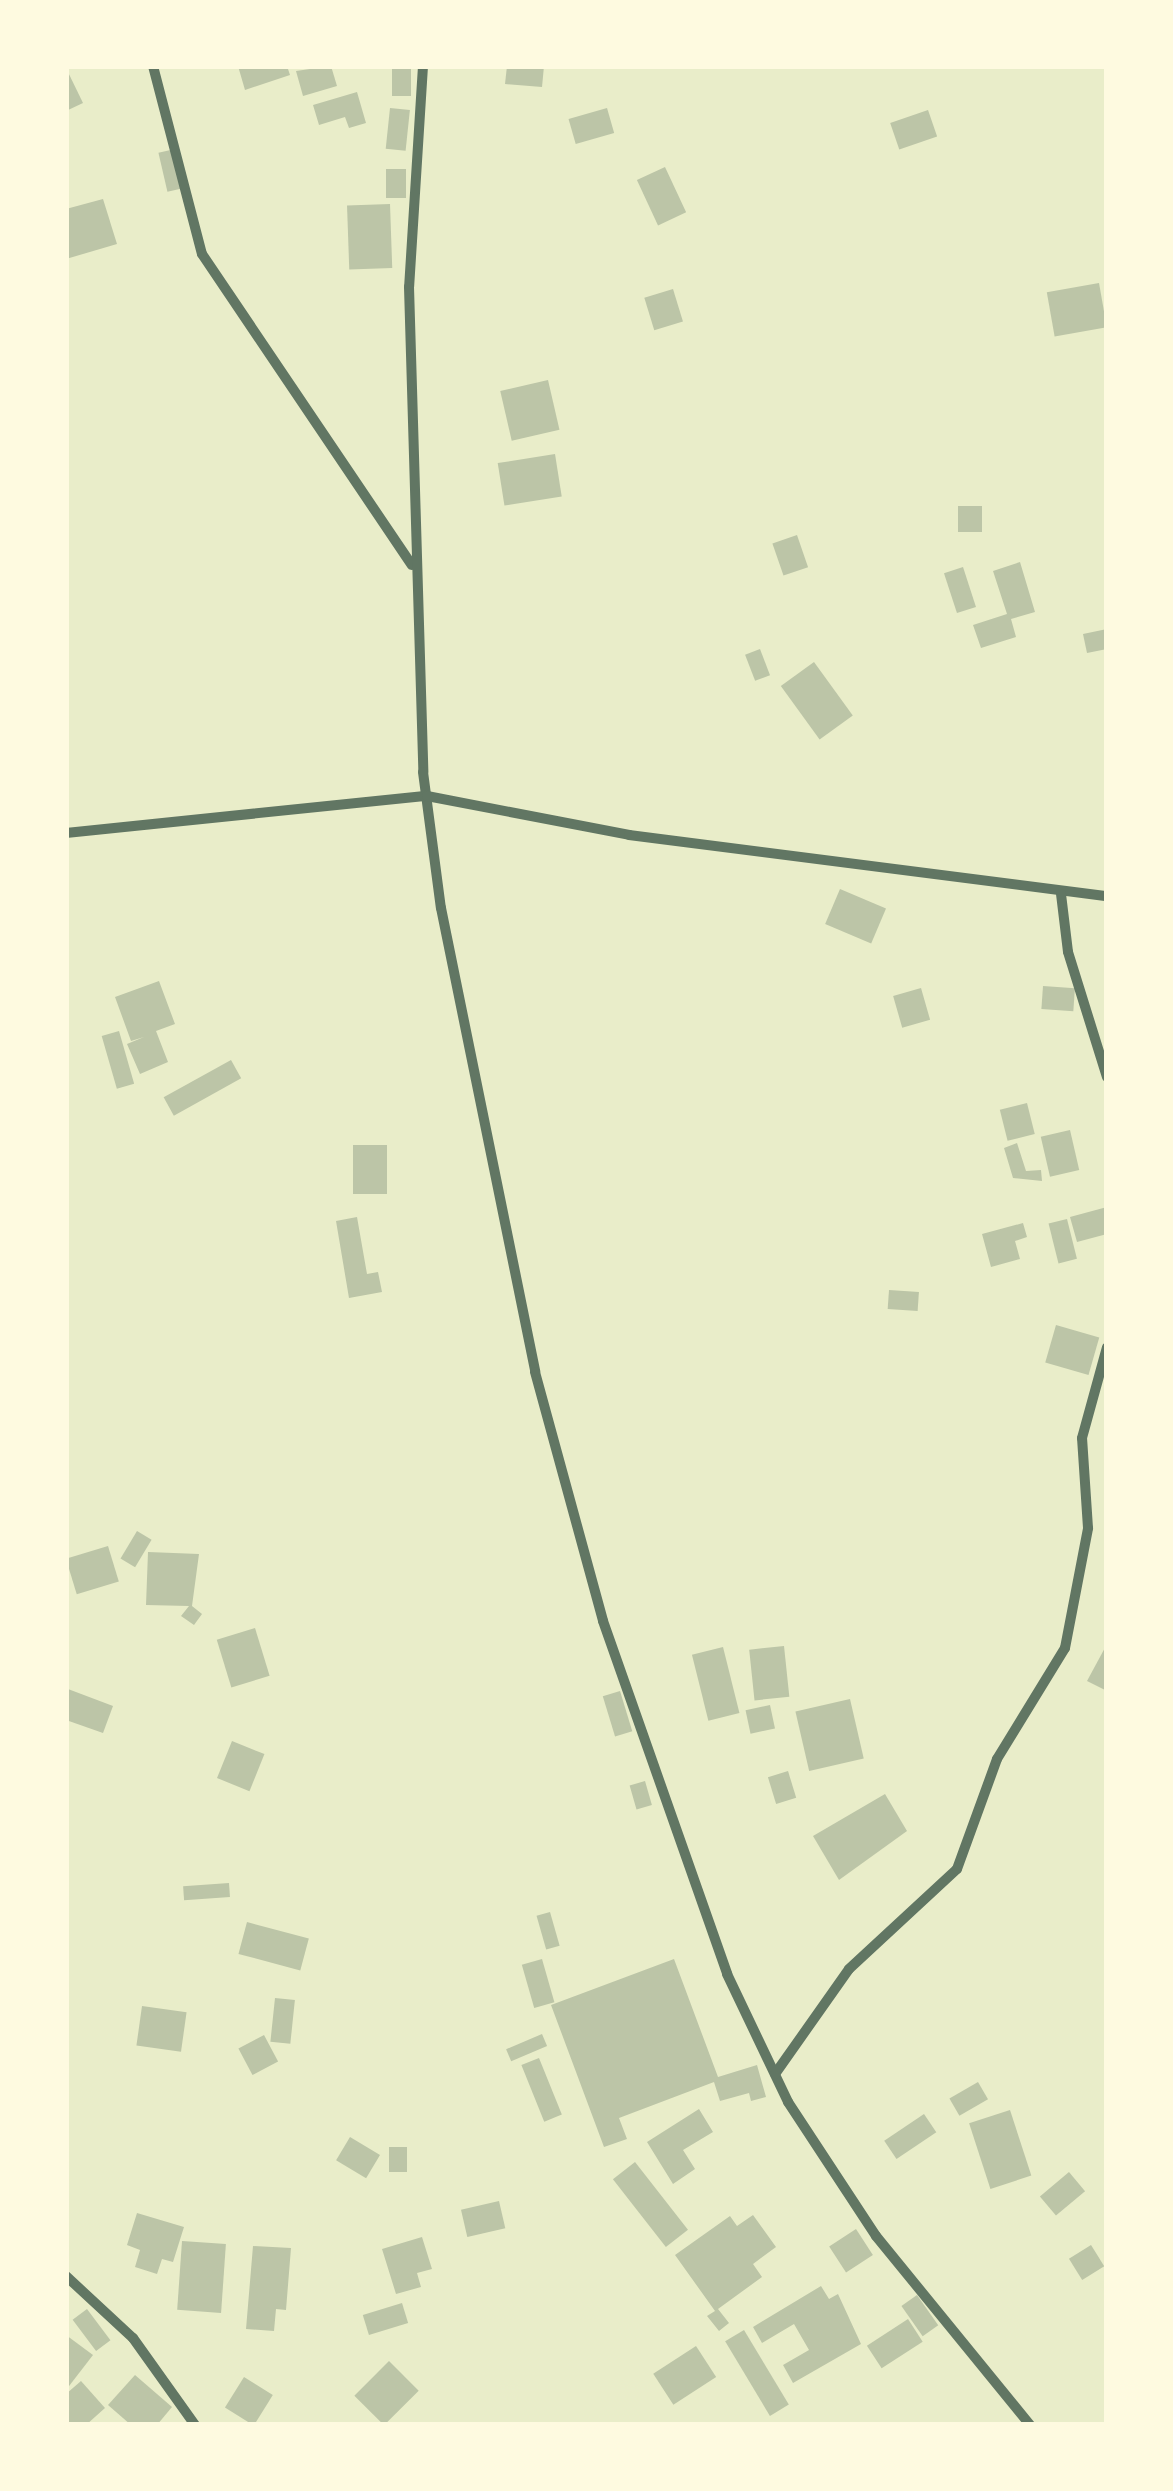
<!DOCTYPE html>
<html>
<head>
<meta charset="utf-8">
<style>
  body { margin:0 }
  #map { position:relative; width:1173px; height:2491px; overflow:hidden; background:#e9edc9; font-family:Rubik,sans-serif }
  div>[style] { position:absolute }
  .building>* { inset:0; background:#bcc5a7; transform-origin:0 0 }
  .minor>* { height:10px; margin:-5px; padding:0 5px; transform-origin:5px; border-radius:5px; background:#617663 }
  span { translate:-50% -50%; white-space:nowrap; text-align:center; line-height:1.15; -webkit-text-stroke:9px #fefae0; paint-order:stroke }
  .frame { position:absolute; inset:0; border:69px solid #fefae0; pointer-events:none }
</style>
</head>
<body>
<div id="map">
  <div class="building">
    <i style="clip-path:polygon(238px 66px,287px 66px,290px 75px,245px 90px)"></i>
    <i style="clip-path:polygon(331px 66px,337px 86px,303px 96px,296px 71px)"></i>
    <i style="left:392px;top:66px;width:19px;height:30px"></i>
    <i style="clip-path:polygon(507px 66px,544px 66px,542px 87px,505px 84px)"></i>
    <i style="clip-path:polygon(66px 68px,83px 103px,66px 111px)"></i>
    <i style="clip-path:polygon(357px 92px,366px 123px,349px 128px,345px 117px,319px 125px,313px 105px)"></i>
    <i style="left:390px;top:108px;width:20px;height:41px;rotate:6deg"></i>
    <i style="left:607px;top:108px;width:26px;height:40px;rotate:74deg"></i>
    <i style="left:928px;top:110px;width:28px;height:40px;rotate:71deg"></i>
    <i style="left:175px;top:149px;width:40px;height:17px;rotate:77deg"></i>
    <i style="left:665px;top:167px;width:50px;height:31px;rotate:65deg"></i>
    <i style="left:386px;top:169px;width:20px;height:29px"></i>
    <i style="clip-path:polygon(103px 199px,117px 244px,66px 259px,66px 209px)"></i>
    <i style="left:390px;top:204px;width:64px;height:43px;rotate:88deg"></i>
    <i style="left:1099px;top:283px;width:45px;height:53px;rotate:80deg"></i>
    <i style="left:673px;top:289px;width:34px;height:30px;rotate:73deg"></i>
    <i style="left:548px;top:380px;width:51px;height:49px;rotate:77deg"></i>
    <i style="left:555px;top:454px;width:43px;height:58px;rotate:81deg"></i>
    <i style="left:958px;top:506px;width:24px;height:26px"></i>
    <i style="left:797px;top:535px;width:34px;height:26px;rotate:71deg"></i>
    <i style="clip-path:polygon(1020px 562px,1035px 612px,1011px 619px,1016px 637px,981px 648px,973px 625px,1007px 614px,993px 571px)"></i>
    <i style="left:963px;top:567px;width:42px;height:20px;rotate:72deg"></i>
    <i style="clip-path:polygon(1107px 629px,1107px 649px,1087px 653px,1083px 634px)"></i>
    <i style="left:760px;top:649px;width:28px;height:16px;rotate:69deg"></i>
    <i style="left:814px;top:662px;width:66px;height:41px;rotate:54deg"></i>
    <i style="left:840px;top:889px;width:50px;height:38px;rotate:23deg"></i>
    <i style="clip-path:polygon(159px 981px,175px 1024px,156px 1031px,168px 1062px,140px 1074px,127px 1044px,144px 1037px,131px 1041px,115px 997px)"></i>
    <i style="left:1043px;top:986px;width:32px;height:23px;rotate:4deg"></i>
    <i style="left:921px;top:988px;width:33px;height:29px;rotate:74deg"></i>
    <i style="left:119px;top:1031px;width:55px;height:18px;rotate:74deg"></i>
    <i style="left:231px;top:1060px;width:21px;height:77px;rotate:61deg"></i>
    <i style="left:1027px;top:1103px;width:32px;height:28px;rotate:76deg"></i>
    <i style="left:1070px;top:1130px;width:41px;height:30px;rotate:77deg"></i>
    <i style="clip-path:polygon(1017px 1143px,1026px 1171px,1041px 1170px,1042px 1181px,1013px 1178px,1004px 1148px)"></i>
    <i style="left:387px;top:1145px;width:49px;height:34px;rotate:90deg"></i>
    <i style="clip-path:polygon(1107px 1207px,1107px 1234px,1077px 1242px,1070px 1217px)"></i>
    <i style="clip-path:polygon(357px 1217px,367px 1274px,378px 1272px,382px 1292px,349px 1298px,336px 1221px)"></i>
    <i style="left:1067px;top:1219px;width:41px;height:19px;rotate:76deg"></i>
    <i style="clip-path:polygon(1023px 1223px,1027px 1237px,1015px 1241px,1020px 1259px,991px 1267px,982px 1234px)"></i>
    <i style="left:889px;top:1290px;width:30px;height:19px;rotate:4deg"></i>
    <i style="left:1056px;top:1325px;width:45px;height:39px;rotate:16deg"></i>
    <i style="left:137px;top:1531px;width:17px;height:32px;rotate:31deg"></i>
    <i style="left:108px;top:1546px;width:37px;height:44px;rotate:73deg"></i>
    <i style="clip-path:polygon(148px 1552px,199px 1554px,192px 1606px,202px 1614px,194px 1625px,181px 1616px,189px 1606px,146px 1605px)"></i>
    <i style="left:255px;top:1628px;width:50px;height:40px;rotate:73deg"></i>
    <i style="clip-path:polygon(1107px 1644px,1107px 1691px,1087px 1681px)"></i>
    <i style="left:784px;top:1646px;width:51px;height:35px;rotate:84deg"></i>
    <i style="left:723px;top:1647px;width:68px;height:32px;rotate:76deg"></i>
    <i style="clip-path:polygon(68px 1689px,113px 1706px,103px 1733px,66px 1720px)"></i>
    <i style="left:620px;top:1691px;width:42px;height:18px;rotate:73deg"></i>
    <i style="left:850px;top:1699px;width:61px;height:56px;rotate:77deg"></i>
    <i style="left:770px;top:1705px;width:24px;height:25px;rotate:78deg"></i>
    <i style="left:232px;top:1741px;width:35px;height:40px;rotate:22deg"></i>
    <i style="left:788px;top:1771px;width:28px;height:21px;rotate:73deg"></i>
    <i style="left:645px;top:1781px;width:25px;height:16px;rotate:74deg"></i>
    <i style="clip-path:polygon(885px 1794px,907px 1831px,839px 1880px,813px 1836px)"></i>
    <i style="left:229px;top:1883px;width:14px;height:46px;rotate:86deg"></i>
    <i style="left:550px;top:1912px;width:35px;height:14px;rotate:74deg"></i>
    <i style="left:247px;top:1922px;width:64px;height:33px;rotate:15deg"></i>
    <i style="left:542px;top:1959px;width:45px;height:21px;rotate:74deg"></i>
    <i style="clip-path:polygon(674px 1959px,718px 2077px,757px 2065px,766px 2097px,751px 2101px,749px 2093px,720px 2101px,714px 2082px,619px 2118px,627px 2139px,604px 2147px,551px 2005px)"></i>
    <i style="left:275px;top:1998px;width:20px;height:44px;rotate:6deg"></i>
    <i style="left:142px;top:2006px;width:45px;height:40px;rotate:8deg"></i>
    <i style="left:542px;top:2034px;width:13px;height:39px;rotate:67deg"></i>
    <i style="left:264px;top:2035px;width:30px;height:29px;rotate:62deg"></i>
    <i style="left:539px;top:2058px;width:61px;height:19px;rotate:68deg"></i>
    <i style="left:978px;top:2082px;width:20px;height:33px;rotate:60deg"></i>
    <i style="clip-path:polygon(699px 2109px,713px 2132px,683px 2150px,695px 2169px,673px 2184px,647px 2142px)"></i>
    <i style="left:1010px;top:2110px;width:69px;height:43px;rotate:72deg"></i>
    <i style="left:924px;top:2114px;width:22px;height:48px;rotate:56deg"></i>
    <i style="left:350px;top:2137px;width:35px;height:27px;rotate:31deg"></i>
    <i style="left:389px;top:2147px;width:18px;height:25px"></i>
    <i style="left:635px;top:2162px;width:86px;height:28px;rotate:52deg"></i>
    <i style="left:1069px;top:2172px;width:25px;height:38px;rotate:50deg"></i>
    <i style="left:499px;top:2201px;width:28px;height:39px;rotate:77deg"></i>
    <i style="clip-path:polygon(137px 2213px,184px 2227px,173px 2262px,162px 2259px,157px 2274px,135px 2267px,140px 2250px,127px 2245px)"></i>
    <i style="clip-path:polygon(753px 2215px,776px 2247px,753px 2264px,762px 2277px,718px 2309px,729px 2323px,719px 2331px,707px 2316px,715px 2311px,675px 2255px,730px 2216px,737px 2226px)"></i>
    <i style="left:856px;top:2229px;width:31px;height:32px;rotate:57deg"></i>
    <i style="clip-path:polygon(422px 2237px,432px 2269px,417px 2273px,421px 2287px,396px 2294px,382px 2249px)"></i>
    <i style="left:182px;top:2241px;width:44px;height:69px;rotate:4deg"></i>
    <i style="left:1091px;top:2245px;width:25px;height:26px;rotate:58deg"></i>
    <i style="clip-path:polygon(253px 2246px,291px 2248px,286px 2310px,276px 2309px,274px 2331px,246px 2329px)"></i>
    <i style="clip-path:polygon(821px 2286px,829px 2299px,838px 2294px,861px 2344px,793px 2383px,783px 2365px,809px 2350px,794px 2324px,762px 2343px,753px 2327px)"></i>
    <i style="left:917px;top:2295px;width:37px;height:19px;rotate:55deg"></i>
    <i style="left:402px;top:2303px;width:21px;height:41px;rotate:73deg"></i>
    <i style="left:87px;top:2309px;width:39px;height:18px;rotate:53deg"></i>
    <i style="left:908px;top:2319px;width:27px;height:49px;rotate:57deg"></i>
    <i style="left:744px;top:2330px;width:87px;height:22px;rotate:59deg"></i>
    <i style="clip-path:polygon(66px 2335px,93px 2355px,66px 2390px)"></i>
    <i style="left:696px;top:2346px;width:37px;height:51px;rotate:57deg"></i>
    <i style="left:389px;top:2361px;width:42px;height:49px;rotate:45deg"></i>
    <i style="clip-path:polygon(135px 2375px,172px 2407px,157px 2425px,131px 2425px,108px 2405px)"></i>
    <i style="left:244px;top:2377px;width:34px;height:36px;rotate:32deg"></i>
    <i style="clip-path:polygon(81px 2381px,105px 2408px,86px 2425px,66px 2425px,66px 2394px)"></i>
  </div>
  <div class="minor">
    <i style="left:153px;top:66px;width:194px;rotate:75.4deg"></i>
    <i style="left:202px;top:254px;width:375px;rotate:56deg"></i>
    <i style="left:423px;top:66px;width:221px;rotate:93.6deg"></i>
    <i style="left:409px;top:287px;width:485px;rotate:88.3deg"></i>
    <i style="left:423px;top:772px;width:137px;rotate:82.5deg"></i>
    <i style="left:441px;top:908px;width:473px;rotate:78.5deg"></i>
    <i style="left:535px;top:1372px;width:258px;rotate:74.7deg"></i>
    <i style="left:603px;top:1621px;width:374px;rotate:70.6deg"></i>
    <i style="left:727px;top:1974px;width:142px;rotate:64.5deg"></i>
    <i style="left:788px;top:2102px;width:160px;rotate:56.7deg"></i>
    <i style="left:876px;top:2236px;width:244px;rotate:50.8deg"></i>
    <i style="left:66px;top:833px;width:363px;rotate:-5.9deg"></i>
    <i style="left:427px;top:796px;width:206px;rotate:10.9deg"></i>
    <i style="left:629px;top:835px;width:482px;rotate:7.3deg"></i>
    <i style="left:1061px;top:894px;width:58px;rotate:83.1deg"></i>
    <i style="left:1068px;top:952px;width:131px;rotate:72.7deg"></i>
    <i style="left:775px;top:2074px;width:128px;rotate:-54.8deg"></i>
    <i style="left:849px;top:1969px;width:147px;rotate:-42.8deg"></i>
    <i style="left:957px;top:1869px;width:117px;rotate:-70deg"></i>
    <i style="left:997px;top:1759px;width:130px;rotate:-58.5deg"></i>
    <i style="left:1065px;top:1648px;width:122px;rotate:-79.1deg"></i>
    <i style="left:1088px;top:1528px;width:90px;rotate:-93.8deg"></i>
    <i style="left:1082px;top:1438px;width:94px;rotate:-74.6deg"></i>
    <i style="left:66px;top:2276px;width:91px;rotate:42.8deg"></i>
    <i style="left:133px;top:2338px;width:107px;rotate:54.5deg"></i>
  </div>
  <div class="frame"></div>
</div>
</body>
</html>
